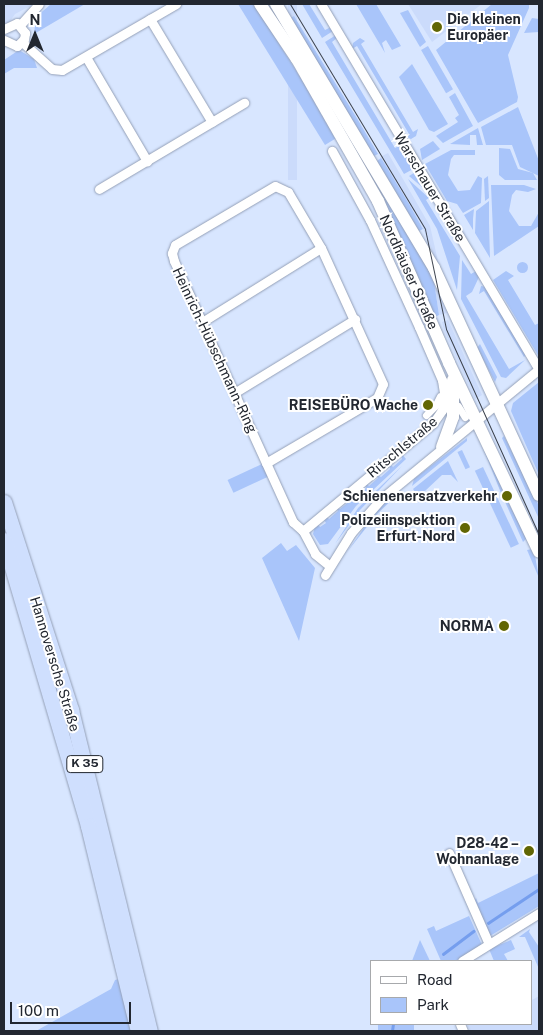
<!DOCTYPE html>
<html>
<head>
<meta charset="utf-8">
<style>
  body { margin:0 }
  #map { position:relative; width:543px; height:1035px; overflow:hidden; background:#d8e6ff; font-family:"Public Sans",sans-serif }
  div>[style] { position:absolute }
  .built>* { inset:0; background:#cbdbfb; transform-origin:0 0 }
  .green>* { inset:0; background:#a9c5fa; transform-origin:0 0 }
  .round { border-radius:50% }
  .stream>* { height:2.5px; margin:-1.25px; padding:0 1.25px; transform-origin:1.25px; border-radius:1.25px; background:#759eee }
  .roads { filter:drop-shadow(0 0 1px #94a0b7) drop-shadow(0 0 1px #94a0b7) }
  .pedestrian>* { height:7px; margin:-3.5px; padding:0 3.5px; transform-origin:3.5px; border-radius:3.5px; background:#fff }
  .minor>* { height:9px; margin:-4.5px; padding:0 4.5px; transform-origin:4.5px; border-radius:4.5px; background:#fff }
  .secondary>* { height:12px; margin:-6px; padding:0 6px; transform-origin:6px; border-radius:6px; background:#fff }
  .trunk>* { height:15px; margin:-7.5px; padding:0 7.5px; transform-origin:7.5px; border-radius:7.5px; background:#cfdffe }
  .tram>* { height:1px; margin:-0.5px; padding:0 0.5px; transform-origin:0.5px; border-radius:0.5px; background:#3b414c }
  .dots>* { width:14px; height:14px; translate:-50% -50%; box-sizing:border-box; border:2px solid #fff; border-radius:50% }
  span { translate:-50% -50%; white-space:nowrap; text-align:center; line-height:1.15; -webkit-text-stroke:4px #fff; paint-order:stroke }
  .shield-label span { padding:1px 4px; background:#fff; border:1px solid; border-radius:4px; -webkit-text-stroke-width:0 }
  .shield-label { font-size:12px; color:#222730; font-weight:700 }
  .poi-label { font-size:14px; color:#222730; font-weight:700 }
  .left { translate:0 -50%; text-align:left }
  .right { translate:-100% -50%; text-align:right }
  .street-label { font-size:14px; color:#222730 }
  .frame { position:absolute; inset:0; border:5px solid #222730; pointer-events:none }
  .legend { position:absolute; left:370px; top:960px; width:162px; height:65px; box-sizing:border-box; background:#fff; border:1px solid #a7a9ac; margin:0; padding:6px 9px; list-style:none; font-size:15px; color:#222730 }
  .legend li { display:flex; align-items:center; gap:10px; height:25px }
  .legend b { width:25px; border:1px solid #a7a9ac }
  .north { position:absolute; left:10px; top:10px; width:50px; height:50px; -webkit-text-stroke:4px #fff; paint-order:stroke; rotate:0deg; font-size:14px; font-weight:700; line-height:20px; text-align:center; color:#222730 }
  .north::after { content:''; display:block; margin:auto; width:18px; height:22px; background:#222730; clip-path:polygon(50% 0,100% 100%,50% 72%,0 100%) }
  .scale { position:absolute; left:10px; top:1002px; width:121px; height:22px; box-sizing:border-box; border:2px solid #222730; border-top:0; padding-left:6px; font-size:15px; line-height:18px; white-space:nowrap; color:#222730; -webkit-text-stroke:4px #fff; paint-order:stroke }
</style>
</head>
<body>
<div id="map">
  <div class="built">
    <i style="clip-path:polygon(4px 4px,34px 4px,15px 14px,4px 30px)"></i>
    <i style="left:288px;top:4px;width:9px;height:176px"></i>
    <i style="clip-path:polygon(408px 4px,482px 4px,432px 42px)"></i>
    <i style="clip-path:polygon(388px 153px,430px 226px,440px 270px,422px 226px,380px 157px)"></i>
    <i style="clip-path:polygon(433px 275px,443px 295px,447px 313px,439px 315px)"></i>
    <i style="clip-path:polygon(448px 320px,482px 395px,475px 399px,444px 330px,442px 322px)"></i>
    <i style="clip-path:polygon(539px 996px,539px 1031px,470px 1031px,467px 1024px,532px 1024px,532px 1000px)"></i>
  </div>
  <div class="green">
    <i style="clip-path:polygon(51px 4px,85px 4px,34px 34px,36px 17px)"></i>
    <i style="clip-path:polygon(238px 4px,254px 4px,338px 137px,325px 145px)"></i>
    <i style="clip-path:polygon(302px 4px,309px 4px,325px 30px,331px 27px,333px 31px,322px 38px)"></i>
    <i style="clip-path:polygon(356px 4px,376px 4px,401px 46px,392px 50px,386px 40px,382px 43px,385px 53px)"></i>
    <i style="clip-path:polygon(492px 4px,529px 4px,529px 8px,508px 55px,518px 97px,517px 102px,478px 123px,436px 50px)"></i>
    <i style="clip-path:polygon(408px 10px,426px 42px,420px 47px,400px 13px)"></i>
    <i style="clip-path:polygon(294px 16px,358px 120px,378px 154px,374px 156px,291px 18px)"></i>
    <i style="clip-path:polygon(532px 18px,539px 19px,539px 32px,524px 33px)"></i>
    <i style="clip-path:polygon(336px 35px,337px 38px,332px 42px,395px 148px,401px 145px,415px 168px,404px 174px,325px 42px)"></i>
    <i style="clip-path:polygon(360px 38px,365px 41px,361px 44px,413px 132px,418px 129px,416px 136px,411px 139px,405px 137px,409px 134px,357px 46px,352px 49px,353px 43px)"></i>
    <i style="left:428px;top:46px;width:50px;height:8px;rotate:60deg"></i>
    <i style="clip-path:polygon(19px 50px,34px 59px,37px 68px,14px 68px,4px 74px,4px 60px)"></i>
    <i style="clip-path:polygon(412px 64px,448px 124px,434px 132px,429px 130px,399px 77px)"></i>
    <i style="clip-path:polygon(455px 93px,473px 126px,443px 143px,436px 136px,458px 122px,455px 118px,459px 115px,449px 97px)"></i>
    <i style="clip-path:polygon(518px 107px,539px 161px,539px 176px,520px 167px,512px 145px,486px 145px,481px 127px)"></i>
    <i style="clip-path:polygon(478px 128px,483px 145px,477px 145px,476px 135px,470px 135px,470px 145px,450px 144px)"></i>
    <i style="clip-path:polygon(433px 141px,440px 149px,422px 160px,420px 149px)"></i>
    <i style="clip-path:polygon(499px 148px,510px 149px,518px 169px,533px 173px,537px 180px,505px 180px,499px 175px)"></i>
    <i style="clip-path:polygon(451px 150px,475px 150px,475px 155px,454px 155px,451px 159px,448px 175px,458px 191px,470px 190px,478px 176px,482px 178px,481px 203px,463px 213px,457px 204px,447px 201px,425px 164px)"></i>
    <i style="clip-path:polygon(381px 158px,409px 204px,423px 229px,419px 231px,377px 161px)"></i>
    <i style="clip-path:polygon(369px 166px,433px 275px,439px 315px,433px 318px,402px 241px,365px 168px)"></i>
    <i style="clip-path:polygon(417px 171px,429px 193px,409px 176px)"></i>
    <i style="clip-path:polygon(488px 176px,489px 198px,485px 201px,484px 179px)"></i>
    <i style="clip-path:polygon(408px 179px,429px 198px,426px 200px,460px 256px,457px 290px,437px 229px)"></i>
    <i style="clip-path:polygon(491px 185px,524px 185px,536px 189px,528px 192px,516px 190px,512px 195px,509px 211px,519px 226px,531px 226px,539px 212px,539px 226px,494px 256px)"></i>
    <i style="clip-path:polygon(489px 201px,489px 223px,490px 258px,475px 233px,476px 211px)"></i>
    <i style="clip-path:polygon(474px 209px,473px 219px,473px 230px,464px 215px)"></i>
    <i style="clip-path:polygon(462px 260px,471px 274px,476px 271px,479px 277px,472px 292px,466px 296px,509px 369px,525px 360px,506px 378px,501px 377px,461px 299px)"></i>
    <i class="round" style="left:516.5px;top:261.5px;width:11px;height:11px"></i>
    <i style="clip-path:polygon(506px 271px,514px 276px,508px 280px,535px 325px,539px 323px,539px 357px,493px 280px)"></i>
    <i style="clip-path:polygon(481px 286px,486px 287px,526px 355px,524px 357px,484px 291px,479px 294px)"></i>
    <i style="clip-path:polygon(480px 344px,497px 377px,495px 382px,477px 348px)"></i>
    <i style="clip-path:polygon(539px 382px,539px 475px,511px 411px,513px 403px)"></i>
    <i style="clip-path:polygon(504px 436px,539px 506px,539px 519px,502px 438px)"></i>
    <i style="clip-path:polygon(467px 438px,467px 441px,412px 486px,414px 479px)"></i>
    <i style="clip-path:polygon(483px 448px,504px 492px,501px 493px)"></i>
    <i style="left:462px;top:450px;width:19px;height:5px;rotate:65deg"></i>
    <i style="clip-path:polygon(401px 453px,406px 459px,356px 506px,328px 544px,320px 545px,313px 534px,316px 522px,320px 527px,326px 523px,322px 517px,325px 515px,329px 519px,338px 511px,335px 507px,340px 509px,350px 501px,349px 495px,352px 499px,357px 496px,354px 492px,359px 494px,366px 488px,365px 482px,369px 486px,378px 478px,375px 474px,381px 477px,390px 469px,389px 463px,393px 467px,402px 459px)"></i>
    <i style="clip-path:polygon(448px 461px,458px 482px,451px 475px,442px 475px,425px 491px,415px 492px,413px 489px)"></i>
    <i style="left:262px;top:464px;width:14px;height:38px;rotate:65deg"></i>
    <i style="clip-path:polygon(402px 466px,360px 510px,335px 544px,358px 508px)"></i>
    <i style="left:483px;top:467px;width:85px;height:9px;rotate:65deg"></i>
    <i style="clip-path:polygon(398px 494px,377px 514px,347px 552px,375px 512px,390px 497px)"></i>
    <i style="clip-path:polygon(504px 494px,527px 538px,523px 542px,502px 495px)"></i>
    <i style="clip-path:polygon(281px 543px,287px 551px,296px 545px,315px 568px,299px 641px,262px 558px)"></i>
    <i style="clip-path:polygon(532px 549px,535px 556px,539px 578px,527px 550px)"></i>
    <i style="clip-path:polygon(539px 873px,539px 906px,490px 936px,474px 901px,476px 898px,478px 903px)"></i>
    <i style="clip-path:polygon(469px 916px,482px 945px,456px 961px,441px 961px,427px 929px,434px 926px,436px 931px)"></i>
    <i style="clip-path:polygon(530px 929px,529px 932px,539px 947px,539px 969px,525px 937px,519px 937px)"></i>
    <i style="clip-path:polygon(420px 940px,430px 961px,412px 961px)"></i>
    <i style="clip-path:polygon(511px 940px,515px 949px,504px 954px,508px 961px,494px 961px,489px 949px)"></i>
    <i style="clip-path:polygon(119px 979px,131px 1031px,36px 1031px,111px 989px,115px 980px)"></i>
    <i style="left:378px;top:1024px;width:36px;height:8px"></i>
  </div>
  <div class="stream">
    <i style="left:488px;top:923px;width:61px;rotate:-33.7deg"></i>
    <i style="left:443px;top:954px;width:38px;rotate:-37deg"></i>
    <i style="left:392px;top:1031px;width:7px;rotate:-82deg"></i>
  </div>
  <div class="roads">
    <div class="pedestrian">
      <i style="left:458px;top:406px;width:13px;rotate:58deg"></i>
      <i style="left:426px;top:415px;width:13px;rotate:-45deg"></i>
      <i style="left:435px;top:406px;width:11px;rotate:-63deg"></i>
    </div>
    <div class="minor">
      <i style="left:321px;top:4px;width:425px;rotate:59.2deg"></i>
      <i style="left:150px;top:19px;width:120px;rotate:59deg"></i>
      <i style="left:20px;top:25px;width:28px;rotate:-48deg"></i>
      <i style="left:4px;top:29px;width:14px;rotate:-25deg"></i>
      <i style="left:17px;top:23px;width:13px;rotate:51deg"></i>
      <i style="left:25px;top:33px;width:6px;rotate:99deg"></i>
      <i style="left:24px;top:39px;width:10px;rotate:135deg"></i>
      <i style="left:17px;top:46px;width:14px;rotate:-155deg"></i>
      <i style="left:22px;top:42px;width:40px;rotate:42deg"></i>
      <i style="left:52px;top:69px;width:10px;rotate:6deg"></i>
      <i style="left:62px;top:70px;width:132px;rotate:-30.1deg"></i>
      <i style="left:86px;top:57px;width:121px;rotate:59.6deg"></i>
      <i style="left:99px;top:189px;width:169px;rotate:-30.7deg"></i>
      <i style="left:202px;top:322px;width:140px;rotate:-31.9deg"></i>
      <i style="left:234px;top:393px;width:142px;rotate:-31.4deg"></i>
      <i style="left:266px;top:463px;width:129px;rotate:-30.4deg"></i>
      <i style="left:377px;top:398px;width:15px;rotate:-67deg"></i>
      <i style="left:383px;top:384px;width:149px;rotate:-114.5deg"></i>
      <i style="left:321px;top:248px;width:65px;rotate:-120.5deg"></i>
      <i style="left:288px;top:192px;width:14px;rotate:-155deg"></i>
      <i style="left:275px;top:186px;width:116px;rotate:149.5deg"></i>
      <i style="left:175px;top:245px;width:9px;rotate:111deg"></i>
      <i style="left:172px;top:253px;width:8px;rotate:76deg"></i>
      <i style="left:174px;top:261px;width:287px;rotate:65.5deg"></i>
      <i style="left:293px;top:522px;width:13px;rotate:42deg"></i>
      <i style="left:303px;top:531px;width:26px;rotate:62deg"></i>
      <i style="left:315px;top:554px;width:19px;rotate:39deg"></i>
      <i style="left:303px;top:531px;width:169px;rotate:-39.7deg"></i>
      <i style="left:433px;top:423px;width:16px;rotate:-55deg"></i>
      <i style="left:442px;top:410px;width:11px;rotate:-75deg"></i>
      <i style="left:445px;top:399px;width:19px;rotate:-99deg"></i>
      <i style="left:442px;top:380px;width:58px;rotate:-113.5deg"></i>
      <i style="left:419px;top:327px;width:118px;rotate:-114.6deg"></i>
      <i style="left:370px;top:220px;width:79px;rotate:-118.8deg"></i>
      <i style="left:325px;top:575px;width:49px;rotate:-58.2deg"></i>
      <i style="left:351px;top:533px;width:47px;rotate:-48.5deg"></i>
      <i style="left:382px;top:498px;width:203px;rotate:-39.4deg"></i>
      <i style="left:449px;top:853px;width:99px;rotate:66.3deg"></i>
      <i style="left:462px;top:961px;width:91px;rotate:-31.9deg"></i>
      <i style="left:460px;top:1024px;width:8px;rotate:67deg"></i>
    </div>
    <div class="secondary">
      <i style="left:260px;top:4px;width:66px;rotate:56.1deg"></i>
      <i style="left:297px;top:59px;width:163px;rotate:60.3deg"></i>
      <i style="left:378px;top:201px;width:177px;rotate:66.3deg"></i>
      <i style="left:449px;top:363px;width:209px;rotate:64.5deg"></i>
      <i style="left:276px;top:4px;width:308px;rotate:59.1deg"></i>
      <i style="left:434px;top:268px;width:250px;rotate:65.2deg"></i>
      <i style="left:442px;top:447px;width:32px;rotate:-70deg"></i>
      <i style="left:453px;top:417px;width:37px;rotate:-90deg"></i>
    </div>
    <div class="trunk">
      <i style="left:4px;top:502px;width:219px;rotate:72.1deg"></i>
      <i style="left:71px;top:710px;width:331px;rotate:76.2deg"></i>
      <i style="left:4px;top:540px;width:298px;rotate:73.6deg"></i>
      <i style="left:88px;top:826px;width:211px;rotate:76.3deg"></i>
    </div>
  </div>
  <div class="tram">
    <i style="left:290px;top:4px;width:262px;rotate:59deg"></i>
    <i style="left:425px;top:229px;width:102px;rotate:78.1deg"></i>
    <i style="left:446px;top:329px;width:226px;rotate:65.7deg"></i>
  </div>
  <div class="dots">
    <i style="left:437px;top:27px;background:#616604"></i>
    <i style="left:428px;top:405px;background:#616604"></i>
    <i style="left:507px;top:496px;background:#616604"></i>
    <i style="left:465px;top:528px;background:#616604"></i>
    <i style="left:504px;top:626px;background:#616604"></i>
    <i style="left:529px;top:851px;background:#616604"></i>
  </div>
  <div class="shield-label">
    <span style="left:85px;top:764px">K 35</span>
  </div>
  <div class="poi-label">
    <span class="left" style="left:447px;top:27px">Die kleinen<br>Europäer</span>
    <span class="right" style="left:418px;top:405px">REISEBÜRO Wache</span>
    <span class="right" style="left:497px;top:496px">Schienenersatzverkehr</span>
    <span class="right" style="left:455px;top:528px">Polizeiinspektion<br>Erfurt-Nord</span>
    <span class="right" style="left:494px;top:626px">NORMA</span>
    <span class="right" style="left:519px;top:851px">D28-42 –<br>Wohnanlage</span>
  </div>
  <div class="street-label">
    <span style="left:430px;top:187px;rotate:59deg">Warschauer Straße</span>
    <span style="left:409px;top:272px;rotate:66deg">Nordhäuser Straße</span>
    <span style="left:215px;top:350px;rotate:65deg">Heinrich-Hübschmann-Ring</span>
    <span style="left:402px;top:447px;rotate:-40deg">Ritschlstraße</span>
    <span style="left:55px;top:664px;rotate:73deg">Hannoversche Straße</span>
  </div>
  <div class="frame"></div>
  <ul class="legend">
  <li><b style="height:6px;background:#fff"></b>Road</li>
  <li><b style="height:14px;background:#a9c5fa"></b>Park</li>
  </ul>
  <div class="north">N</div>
  <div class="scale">100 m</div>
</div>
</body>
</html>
